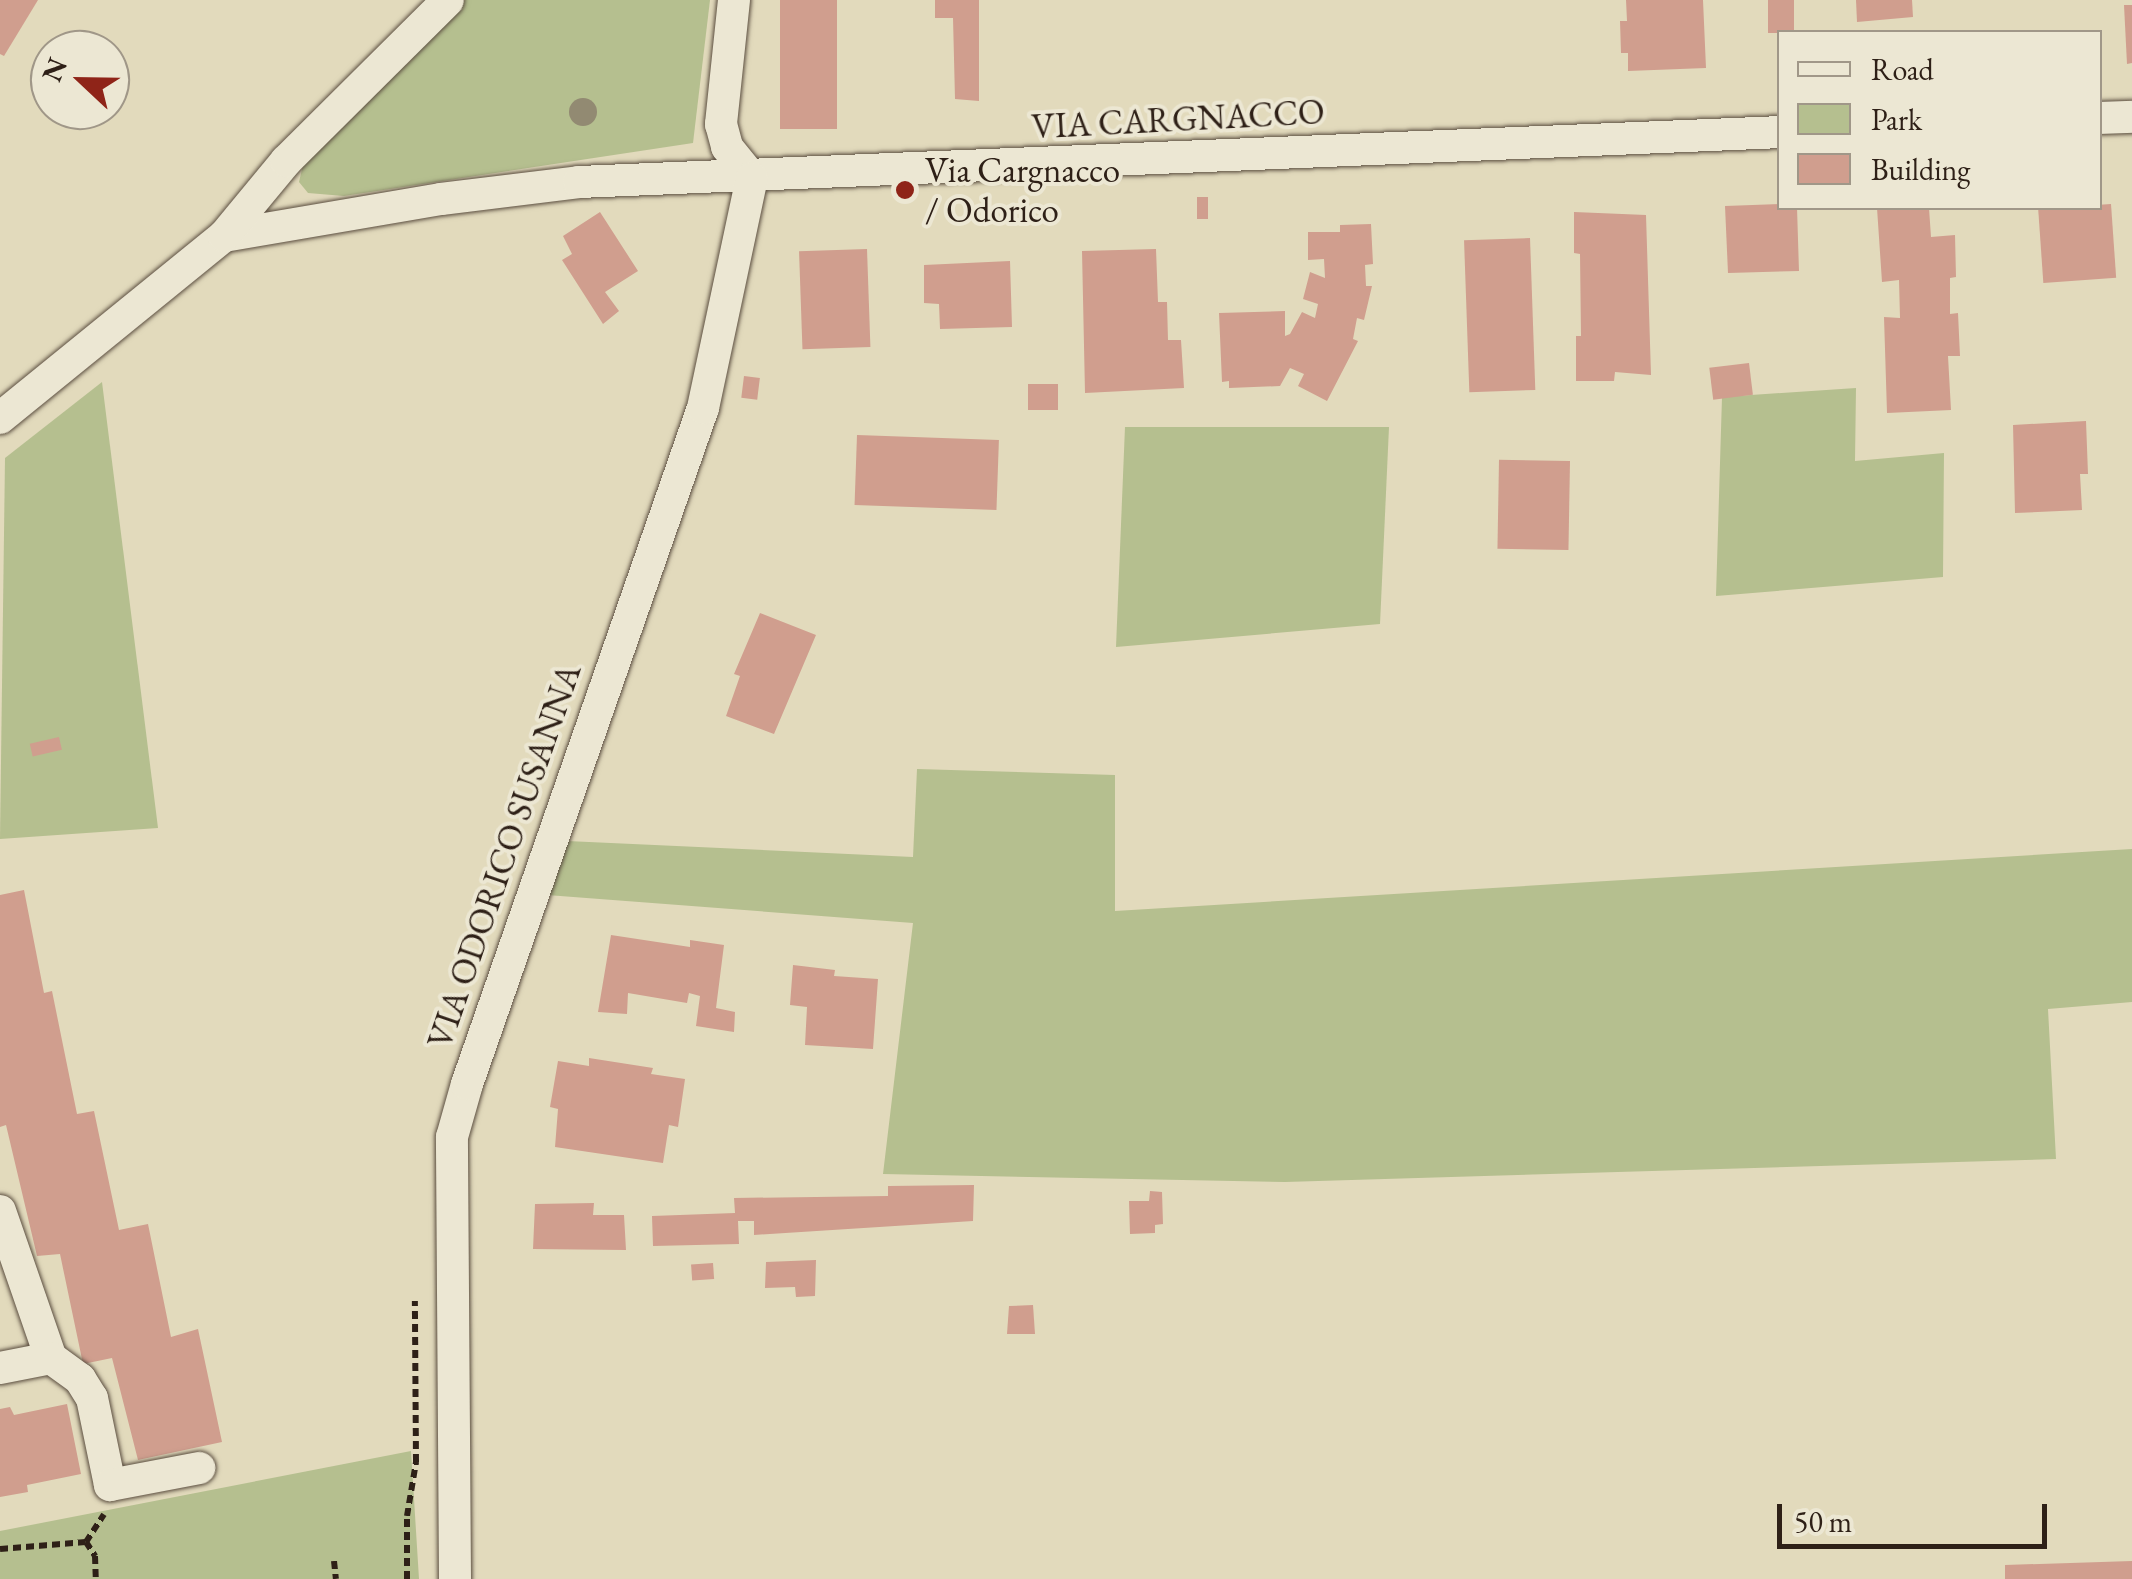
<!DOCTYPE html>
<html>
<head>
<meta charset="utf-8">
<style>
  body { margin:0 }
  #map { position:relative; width:2132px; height:1579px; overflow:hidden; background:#e2dabc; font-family:"EB Garamond",serif }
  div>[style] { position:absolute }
  .green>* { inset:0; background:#b5bf8f }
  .building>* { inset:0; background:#d09e8e; transform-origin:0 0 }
  .path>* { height:6px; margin-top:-3px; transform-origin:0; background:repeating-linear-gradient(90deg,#2e2017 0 8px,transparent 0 13px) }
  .roads { filter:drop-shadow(0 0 2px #5b4e40) drop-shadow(0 0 2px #5b4e40) }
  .minor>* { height:32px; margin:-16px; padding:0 16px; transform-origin:16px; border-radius:16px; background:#ece7d3 }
  .trees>* { width:28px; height:28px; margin:-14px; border-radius:50%; background:#928a72 }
  .dots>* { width:28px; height:28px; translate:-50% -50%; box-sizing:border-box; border:5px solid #ece7d3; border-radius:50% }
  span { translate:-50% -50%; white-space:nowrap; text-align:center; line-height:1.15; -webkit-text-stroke:8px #ece7d3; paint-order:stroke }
  .street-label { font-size:35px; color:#2e2017 }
  .poi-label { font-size:35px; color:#2e2017 }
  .left { translate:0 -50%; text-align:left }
  .legend { position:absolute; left:1777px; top:30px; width:325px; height:180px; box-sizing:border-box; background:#ece7d3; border:2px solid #a09788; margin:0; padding:12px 18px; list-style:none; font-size:30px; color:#2e2017 }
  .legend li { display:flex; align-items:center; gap:20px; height:50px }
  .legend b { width:50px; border:2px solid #a09788 }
  .north { position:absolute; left:30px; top:30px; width:100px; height:100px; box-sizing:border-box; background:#ece7d3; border:2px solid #a09788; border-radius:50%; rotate:292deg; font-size:28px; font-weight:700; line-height:40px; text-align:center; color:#2e2017 }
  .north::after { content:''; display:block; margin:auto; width:35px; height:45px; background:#8f2418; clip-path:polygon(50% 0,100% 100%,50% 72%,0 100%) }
  .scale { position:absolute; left:1777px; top:1504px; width:270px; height:45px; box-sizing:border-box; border:5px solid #2e2017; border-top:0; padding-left:12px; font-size:30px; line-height:35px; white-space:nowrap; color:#2e2017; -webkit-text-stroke:8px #ece7d3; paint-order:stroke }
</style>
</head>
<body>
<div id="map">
  <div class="green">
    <i style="clip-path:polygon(464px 0,710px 0,693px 143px,344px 196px,308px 193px,299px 182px,303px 165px)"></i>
    <i style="clip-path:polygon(102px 382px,158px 828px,0 839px,5px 458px)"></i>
    <i style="clip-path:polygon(1856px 388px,1855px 461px,1944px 453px,1943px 577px,1716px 596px,1722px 397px)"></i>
    <i style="clip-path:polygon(1125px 427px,1389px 427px,1380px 624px,1116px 647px)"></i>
    <i style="clip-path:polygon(917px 769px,1115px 775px,1115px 911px,2132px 849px,2132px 1002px,2048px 1009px,2056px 1159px,1285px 1182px,883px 1174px,913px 923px,547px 895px,567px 841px,913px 857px)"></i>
    <i style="clip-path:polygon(411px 1451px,419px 1579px,0 1579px,0 1531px)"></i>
  </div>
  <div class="building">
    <i style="clip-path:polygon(0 0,38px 0,4px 56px,0 54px)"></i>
    <i style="left:780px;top:0;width:57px;height:129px"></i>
    <i style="clip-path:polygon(935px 0,979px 0,979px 101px,955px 99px,953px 18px,935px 18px)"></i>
    <i style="clip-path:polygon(1626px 0,1703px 0,1706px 68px,1628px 71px,1628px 53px,1621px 53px,1620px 21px,1627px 21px)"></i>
    <i style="left:1768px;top:0;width:26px;height:33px"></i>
    <i style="clip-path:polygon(1856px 0,1912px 0,1913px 17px,1857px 22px)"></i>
    <i style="clip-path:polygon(2124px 5px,2132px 5px,2132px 63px,2127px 64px)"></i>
    <i style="left:1197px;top:197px;width:11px;height:22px"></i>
    <i style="clip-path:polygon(1780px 204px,1797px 208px,1799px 271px,1728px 273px,1725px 206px)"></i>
    <i style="left:2111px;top:204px;width:74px;height:73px;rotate:86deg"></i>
    <i style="clip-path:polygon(1877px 208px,1929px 208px,1931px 237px,1955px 235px,1956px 277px,1950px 278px,1950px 314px,1958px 313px,1960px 356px,1948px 356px,1951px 410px,1887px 413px,1884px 317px,1900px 318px,1899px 280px,1882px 282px)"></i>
    <i style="clip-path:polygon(600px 212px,638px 271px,605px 292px,619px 311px,603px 324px,562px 260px,572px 254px,563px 236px)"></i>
    <i style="clip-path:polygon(1574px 212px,1646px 215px,1651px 375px,1615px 372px,1614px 381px,1576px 381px,1576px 336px,1581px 336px,1580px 254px,1574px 253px)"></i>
    <i style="clip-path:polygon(1371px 224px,1373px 264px,1365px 265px,1366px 286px,1372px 286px,1364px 320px,1357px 318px,1353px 339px,1358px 341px,1327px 401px,1298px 386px,1304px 374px,1290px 368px,1280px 386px,1229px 388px,1229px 381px,1222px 382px,1219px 313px,1285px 311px,1285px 336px,1290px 334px,1302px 312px,1315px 318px,1318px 304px,1303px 299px,1310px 272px,1325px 278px,1324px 259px,1308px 260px,1308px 232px,1340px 232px,1340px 225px)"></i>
    <i style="left:1530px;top:238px;width:152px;height:66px;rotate:88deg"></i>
    <i style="left:867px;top:249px;width:98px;height:68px;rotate:88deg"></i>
    <i style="clip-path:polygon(1156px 249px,1158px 302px,1167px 302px,1168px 340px,1181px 340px,1184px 388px,1085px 393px,1082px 251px)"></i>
    <i style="clip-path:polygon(1010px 261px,1012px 327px,940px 329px,939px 304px,924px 303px,924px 265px)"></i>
    <i style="left:1749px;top:363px;width:32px;height:40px;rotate:83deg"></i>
    <i style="left:744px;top:376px;width:16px;height:22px;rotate:7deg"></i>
    <i style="left:1028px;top:384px;width:30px;height:26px"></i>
    <i style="clip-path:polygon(2086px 421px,2088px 474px,2080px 474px,2082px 510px,2015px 513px,2013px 425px)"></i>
    <i style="left:857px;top:435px;width:142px;height:70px;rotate:2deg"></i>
    <i style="left:1570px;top:461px;width:89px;height:71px;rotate:91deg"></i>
    <i style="clip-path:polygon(760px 613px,816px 635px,774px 734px,726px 716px,740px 676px,734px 674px)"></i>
    <i style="left:59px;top:737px;width:13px;height:30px;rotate:77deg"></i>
    <i style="clip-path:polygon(24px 890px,44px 993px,52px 991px,77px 1114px,94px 1111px,119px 1230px,148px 1224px,171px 1337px,198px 1329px,222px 1442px,138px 1460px,112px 1358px,83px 1364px,60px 1254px,37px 1256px,6px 1125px,0 1127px,0 895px)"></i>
    <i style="clip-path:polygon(611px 935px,690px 947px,690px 940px,724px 945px,716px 1008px,735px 1012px,734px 1032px,696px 1026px,700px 996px,689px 993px,687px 1003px,628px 993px,627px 1014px,598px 1012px)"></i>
    <i style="clip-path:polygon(793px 965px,835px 970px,834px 976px,878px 979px,873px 1049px,805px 1045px,807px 1007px,790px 1005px)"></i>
    <i style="clip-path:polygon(589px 1058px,653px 1068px,651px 1074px,685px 1079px,678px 1127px,669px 1125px,663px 1163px,555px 1147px,558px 1109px,550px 1107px,558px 1061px,589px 1066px)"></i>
    <i style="clip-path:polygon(974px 1185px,973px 1221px,754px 1235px,754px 1221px,738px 1221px,739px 1244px,653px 1246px,652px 1216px,735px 1213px,734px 1198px,888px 1196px,888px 1186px)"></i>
    <i style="clip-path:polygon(1150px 1191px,1162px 1192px,1163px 1224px,1155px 1225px,1155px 1233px,1130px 1234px,1129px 1201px,1149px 1201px)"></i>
    <i style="clip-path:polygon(594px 1203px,593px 1215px,624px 1215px,626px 1250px,533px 1249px,535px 1204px)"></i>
    <i style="clip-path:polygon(816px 1260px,815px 1296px,796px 1297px,795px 1287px,765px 1288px,766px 1262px)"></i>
    <i style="left:713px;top:1263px;width:16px;height:22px;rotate:86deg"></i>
    <i style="clip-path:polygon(1033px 1305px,1035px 1334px,1007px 1334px,1009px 1306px)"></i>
    <i style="clip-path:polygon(67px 1404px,81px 1474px,27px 1485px,28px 1492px,0 1497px,0 1409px,10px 1407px,14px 1415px)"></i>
    <i style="clip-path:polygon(2132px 1561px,2132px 1579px,2005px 1579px,2005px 1565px)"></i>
  </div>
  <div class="path">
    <i style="left:86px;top:1542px;width:33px;rotate:-57deg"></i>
    <i style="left:0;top:1549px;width:86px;rotate:-4.7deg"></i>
    <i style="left:86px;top:1542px;width:17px;rotate:57deg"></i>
    <i style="left:95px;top:1556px;width:23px;rotate:88deg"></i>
    <i style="left:334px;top:1561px;width:18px;rotate:84deg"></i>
    <i style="left:407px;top:1579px;width:63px;rotate:-90deg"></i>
    <i style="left:407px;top:1516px;width:55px;rotate:-80.5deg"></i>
    <i style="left:416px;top:1462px;width:161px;rotate:-90.4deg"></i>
  </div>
  <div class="roads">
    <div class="minor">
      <i style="left:734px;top:0;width:125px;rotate:96deg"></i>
      <i style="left:721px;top:124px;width:24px;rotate:75deg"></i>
      <i style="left:727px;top:147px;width:40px;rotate:51deg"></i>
      <i style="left:2100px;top:118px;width:32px;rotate:-2deg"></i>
      <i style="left:224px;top:236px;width:220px;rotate:-9.7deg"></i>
      <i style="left:441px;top:199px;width:139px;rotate:-7deg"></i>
      <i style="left:579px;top:182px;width:1202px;rotate:-2.38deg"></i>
      <i style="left:0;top:418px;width:289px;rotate:-39.1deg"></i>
      <i style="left:224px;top:236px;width:97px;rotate:-50.4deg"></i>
      <i style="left:286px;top:161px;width:228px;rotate:-44.8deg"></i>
      <i style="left:0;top:1211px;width:156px;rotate:70.9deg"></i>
      <i style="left:51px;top:1358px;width:52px;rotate:168.9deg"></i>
      <i style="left:51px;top:1358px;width:36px;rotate:36deg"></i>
      <i style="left:80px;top:1379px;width:22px;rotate:58deg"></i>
      <i style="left:92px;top:1398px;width:89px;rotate:78.3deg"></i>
      <i style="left:110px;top:1485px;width:91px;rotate:-10.8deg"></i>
      <i style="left:455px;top:1579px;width:442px;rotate:-90.4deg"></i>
      <i style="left:452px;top:1137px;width:55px;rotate:-74.2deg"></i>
      <i style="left:467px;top:1084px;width:716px;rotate:-70.76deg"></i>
      <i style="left:703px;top:408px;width:235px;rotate:-78deg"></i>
    </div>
  </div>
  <div class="trees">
    <i style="left:583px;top:112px"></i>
  </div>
  <div class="dots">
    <i style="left:905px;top:190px;background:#8f2418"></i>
  </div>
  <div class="street-label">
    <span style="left:1178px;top:119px;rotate:-3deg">VIA CARGNACCO</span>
    <span style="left:504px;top:856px;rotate:-71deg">VIA ODORICO SUSANNA</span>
  </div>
  <div class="poi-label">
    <span class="left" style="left:925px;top:190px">Via Cargnacco<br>/ Odorico</span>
  </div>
  <ul class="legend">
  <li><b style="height:12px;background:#ece7d3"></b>Road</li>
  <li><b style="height:28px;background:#b5bf8f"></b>Park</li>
  <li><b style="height:28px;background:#d09e8e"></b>Building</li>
  </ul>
  <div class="north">N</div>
  <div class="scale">50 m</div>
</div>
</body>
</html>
